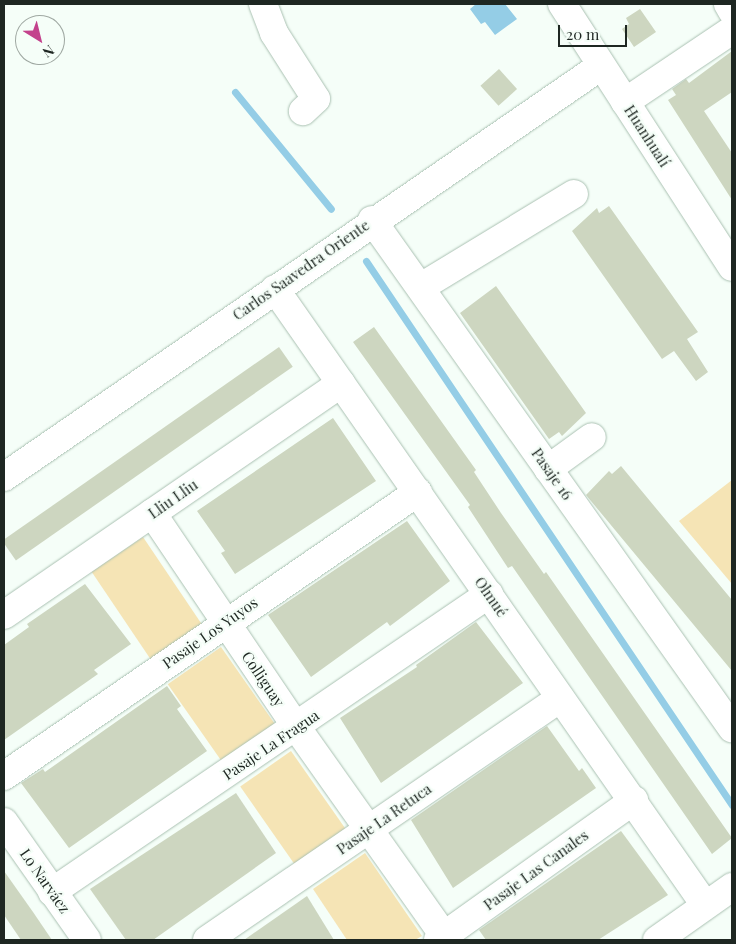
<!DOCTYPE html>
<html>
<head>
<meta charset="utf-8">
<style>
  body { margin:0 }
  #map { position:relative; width:736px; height:944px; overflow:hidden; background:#f5fef8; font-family:"Playfair Display",serif }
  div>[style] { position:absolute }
  .green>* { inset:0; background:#f5e4b5; transform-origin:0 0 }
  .water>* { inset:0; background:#94cde6 }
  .stream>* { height:7px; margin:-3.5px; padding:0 3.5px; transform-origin:3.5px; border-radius:3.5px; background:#94cde6 }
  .building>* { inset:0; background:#cdd6c0; transform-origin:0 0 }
  .roads { filter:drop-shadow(0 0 1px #aac1b2) drop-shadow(0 0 1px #aac1b2) }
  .minor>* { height:28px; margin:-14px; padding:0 14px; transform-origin:14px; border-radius:14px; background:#fff }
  span { translate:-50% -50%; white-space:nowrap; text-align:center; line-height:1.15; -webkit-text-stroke:4.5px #f5fef8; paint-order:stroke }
  .street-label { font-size:15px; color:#1e2722 }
  .frame { position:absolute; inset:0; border:5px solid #1e2722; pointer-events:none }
  .north { position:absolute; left:15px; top:15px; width:50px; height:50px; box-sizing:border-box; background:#f5fef8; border:1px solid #9fa8a2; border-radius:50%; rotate:144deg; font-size:14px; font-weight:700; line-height:20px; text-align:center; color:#1e2722 }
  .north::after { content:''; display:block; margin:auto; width:18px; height:22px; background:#c3428c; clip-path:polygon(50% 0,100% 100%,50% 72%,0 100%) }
  .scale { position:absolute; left:558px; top:25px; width:69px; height:22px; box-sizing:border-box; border:2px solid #1e2722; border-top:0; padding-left:6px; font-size:15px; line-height:18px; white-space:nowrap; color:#1e2722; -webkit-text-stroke:4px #f5fef8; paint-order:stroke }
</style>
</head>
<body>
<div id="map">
  <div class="green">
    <i style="clip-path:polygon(732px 480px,732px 584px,679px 521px)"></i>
    <i style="left:143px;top:537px;width:107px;height:62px;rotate:56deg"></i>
    <i style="left:221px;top:647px;width:94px;height:65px;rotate:55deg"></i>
    <i style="left:291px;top:751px;width:99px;height:62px;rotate:55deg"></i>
    <i style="clip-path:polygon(365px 853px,422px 936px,415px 940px,347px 940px,313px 889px)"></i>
  </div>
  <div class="water">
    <i style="clip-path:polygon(476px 4px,505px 4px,517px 19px,495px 35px,485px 22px,481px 24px,470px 9px)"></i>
  </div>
  <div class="stream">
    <i style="left:235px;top:92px;width:151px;rotate:50.6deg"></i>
    <i style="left:366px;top:261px;width:656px;rotate:56.07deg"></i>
  </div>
  <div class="building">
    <i style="clip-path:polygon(640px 9px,656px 32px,634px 47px,622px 29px,629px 24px,626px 18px)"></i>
    <i style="clip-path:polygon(732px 51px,732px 92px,704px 111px,732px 153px,732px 200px,668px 100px,676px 95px,672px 89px,686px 79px,689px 83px)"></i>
    <i style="left:499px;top:69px;width:27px;height:25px;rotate:48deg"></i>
    <i style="clip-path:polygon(609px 206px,698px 332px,687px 339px,708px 372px,696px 381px,674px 351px,662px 359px,572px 231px,597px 208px,599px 213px)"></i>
    <i style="clip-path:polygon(496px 286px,586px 413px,562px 436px,559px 432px,549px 439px,460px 313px)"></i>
    <i style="clip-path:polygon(374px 327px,476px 470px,474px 472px,501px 513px,544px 574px,546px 572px,732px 838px,712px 854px,512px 566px,508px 568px,468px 507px,470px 505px,353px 342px)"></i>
    <i style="left:279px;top:347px;width:24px;height:338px;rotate:55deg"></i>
    <i style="clip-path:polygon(333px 418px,376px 481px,235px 574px,221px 553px,225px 551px,197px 511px)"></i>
    <i style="clip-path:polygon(621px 466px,732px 600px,732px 671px,586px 495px,609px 471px,612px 474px)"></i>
    <i style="clip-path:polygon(407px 521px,450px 581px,390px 626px,387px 622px,311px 677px,268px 615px)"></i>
    <i style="clip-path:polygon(85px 584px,131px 644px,94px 670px,98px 674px,4px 740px,4px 645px,29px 627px,27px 624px)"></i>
    <i style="clip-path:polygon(476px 622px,523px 683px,381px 783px,340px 718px,417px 667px,416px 665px)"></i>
    <i style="clip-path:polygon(167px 686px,181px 706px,177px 709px,207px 751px,69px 848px,21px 783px,43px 769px,45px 772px)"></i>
    <i style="clip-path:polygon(547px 726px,579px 771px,582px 768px,596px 788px,453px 888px,411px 820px)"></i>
    <i style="clip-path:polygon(236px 793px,276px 853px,153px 940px,126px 940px,90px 889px)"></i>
    <i style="clip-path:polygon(621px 831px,668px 895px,598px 940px,486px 940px,479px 930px)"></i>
    <i style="clip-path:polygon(4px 871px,33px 912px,52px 940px,21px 940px,4px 915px)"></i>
    <i style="clip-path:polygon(307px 896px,334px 940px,244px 940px)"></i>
  </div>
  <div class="roads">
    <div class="minor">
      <i style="left:263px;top:4px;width:31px;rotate:69deg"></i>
      <i style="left:274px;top:33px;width:78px;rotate:57.5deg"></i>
      <i style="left:316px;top:99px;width:18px;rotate:137deg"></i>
      <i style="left:562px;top:4px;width:313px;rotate:57.1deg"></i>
      <i style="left:728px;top:4px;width:8px;rotate:60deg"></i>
      <i style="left:625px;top:102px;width:129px;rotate:-33.9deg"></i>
      <i style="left:372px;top:220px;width:623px;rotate:54.68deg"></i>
      <i style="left:421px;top:287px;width:179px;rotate:-31.3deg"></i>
      <i style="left:275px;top:289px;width:751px;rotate:55.08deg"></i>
      <i style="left:548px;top:469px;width:54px;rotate:-36deg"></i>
      <i style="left:4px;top:477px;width:725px;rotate:-34.55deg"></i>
      <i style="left:152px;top:513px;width:259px;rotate:56deg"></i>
      <i style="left:297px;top:728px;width:260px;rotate:54.7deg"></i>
      <i style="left:4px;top:615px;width:409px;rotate:-34.5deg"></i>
      <i style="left:4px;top:776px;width:502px;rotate:-34.45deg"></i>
      <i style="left:4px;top:822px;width:144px;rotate:54.9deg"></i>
      <i style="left:52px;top:892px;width:529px;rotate:-34.29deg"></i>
      <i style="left:207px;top:940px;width:428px;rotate:-34.4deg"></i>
      <i style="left:438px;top:940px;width:241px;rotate:-35.5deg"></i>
      <i style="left:657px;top:940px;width:92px;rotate:-35.2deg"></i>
    </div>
  </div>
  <div class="street-label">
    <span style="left:647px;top:136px;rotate:57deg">Huanhualí</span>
    <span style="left:301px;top:270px;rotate:-35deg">Carlos Saavedra Oriente</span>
    <span style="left:552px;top:474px;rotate:55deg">Pasaje 16</span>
    <span style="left:173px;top:499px;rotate:-35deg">Lliu Lliu</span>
    <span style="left:491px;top:597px;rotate:55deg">Olmué</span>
    <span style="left:210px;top:633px;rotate:-35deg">Pasaje Los Yuyos</span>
    <span style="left:263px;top:679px;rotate:56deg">Colliguay</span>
    <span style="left:271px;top:745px;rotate:-34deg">Pasaje La Fragua</span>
    <span style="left:384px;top:819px;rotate:-35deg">Pasaje La Retuca</span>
    <span style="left:536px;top:870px;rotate:-36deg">Pasaje Las Canales</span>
    <span style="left:45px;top:881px;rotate:55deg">Lo Narváez</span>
  </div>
  <div class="frame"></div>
  <div class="north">N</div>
  <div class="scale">20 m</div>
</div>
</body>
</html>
